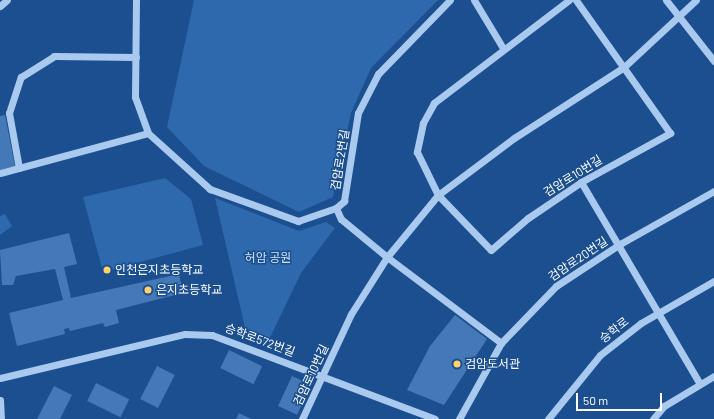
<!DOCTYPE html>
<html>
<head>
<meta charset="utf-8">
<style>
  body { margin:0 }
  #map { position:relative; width:714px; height:419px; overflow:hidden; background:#1b4f8f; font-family:Barlow,"Noto Sans KR",sans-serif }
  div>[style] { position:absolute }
  .green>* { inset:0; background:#2e69ad }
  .building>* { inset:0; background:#4478b7; transform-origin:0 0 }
  .minor>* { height:7px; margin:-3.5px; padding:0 3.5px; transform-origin:3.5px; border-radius:3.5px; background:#a9c9ee }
  .dots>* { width:11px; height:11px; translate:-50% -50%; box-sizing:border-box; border:2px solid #1b4f8f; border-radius:50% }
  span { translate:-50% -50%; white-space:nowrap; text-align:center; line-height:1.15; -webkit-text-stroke:3px #1b4f8f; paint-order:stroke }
  .street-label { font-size:12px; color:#fff }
  .park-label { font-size:12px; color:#cfe3fa }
  .poi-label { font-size:12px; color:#fff }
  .left { translate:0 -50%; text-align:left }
  .scale { position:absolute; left:576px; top:393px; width:86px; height:18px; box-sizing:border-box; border:2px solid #fff; border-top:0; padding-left:5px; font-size:12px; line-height:14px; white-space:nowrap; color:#fff; -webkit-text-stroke:3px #1b4f8f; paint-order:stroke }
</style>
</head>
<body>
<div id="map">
  <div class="green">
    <i style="clip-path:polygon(194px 0,438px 0,371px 68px,351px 113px,333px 197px,299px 212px,204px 166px,167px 127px)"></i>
    <i style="clip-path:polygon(165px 178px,191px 199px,203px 245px,103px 272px,83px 197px)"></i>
    <i style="clip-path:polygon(215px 198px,299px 231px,326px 222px,335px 228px,301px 273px,267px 344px,247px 336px)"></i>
    <i style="clip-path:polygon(5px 214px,12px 226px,0 235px,0 216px)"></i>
  </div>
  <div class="building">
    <i style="clip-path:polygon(5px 115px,15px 166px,0 170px,0 116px)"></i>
    <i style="clip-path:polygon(69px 233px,77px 264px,64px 267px,71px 298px,179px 274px,183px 293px,116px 310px,119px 323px,105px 327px,103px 323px,70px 331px,69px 328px,64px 329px,65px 334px,17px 346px,9px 313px,63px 300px,55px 269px,16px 276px,13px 285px,2px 285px,0 250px)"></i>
    <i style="clip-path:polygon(455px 315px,487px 339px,444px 405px,407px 390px,430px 346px)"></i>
    <i style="left:229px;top:350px;width:37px;height:20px;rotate:26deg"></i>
    <i style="left:157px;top:366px;width:20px;height:37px;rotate:27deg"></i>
    <i style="left:292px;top:376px;width:21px;height:33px;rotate:25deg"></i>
    <i style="left:96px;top:383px;width:37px;height:20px;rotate:26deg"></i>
    <i style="clip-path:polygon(54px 386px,72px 395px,60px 419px,37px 419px)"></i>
    <i style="clip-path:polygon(239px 413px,251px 419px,236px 419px)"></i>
  </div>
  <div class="minor">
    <i style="left:136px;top:0;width:97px;rotate:90.6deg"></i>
    <i style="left:135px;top:97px;width:38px;rotate:70deg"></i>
    <i style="left:148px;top:133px;width:84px;rotate:42.1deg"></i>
    <i style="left:210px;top:189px;width:94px;rotate:20deg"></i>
    <i style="left:298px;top:221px;width:40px;rotate:-18.9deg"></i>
    <i style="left:336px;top:208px;width:11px;rotate:-41deg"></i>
    <i style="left:344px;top:201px;width:89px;rotate:-81deg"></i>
    <i style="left:358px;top:113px;width:44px;rotate:-62.9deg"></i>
    <i style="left:378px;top:74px;width:103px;rotate:-45.8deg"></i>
    <i style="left:474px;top:0;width:56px;rotate:58.9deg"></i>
    <i style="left:569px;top:0;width:170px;rotate:142.7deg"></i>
    <i style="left:434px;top:103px;width:23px;rotate:119deg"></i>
    <i style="left:423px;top:123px;width:30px;rotate:102deg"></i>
    <i style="left:417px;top:152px;width:48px;rotate:64deg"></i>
    <i style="left:438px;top:195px;width:76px;rotate:46.1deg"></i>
    <i style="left:491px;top:250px;width:49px;rotate:-40.9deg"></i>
    <i style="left:528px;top:218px;width:64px;rotate:-34.2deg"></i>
    <i style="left:581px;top:182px;width:102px;rotate:-28.8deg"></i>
    <i style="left:670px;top:133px;width:163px;rotate:-125.3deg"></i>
    <i style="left:666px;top:0;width:78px;rotate:51.8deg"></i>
    <i style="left:0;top:6px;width:9px;rotate:-41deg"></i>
    <i style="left:19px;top:168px;width:56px;rotate:-100.3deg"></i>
    <i style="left:9px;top:113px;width:38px;rotate:-72deg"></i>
    <i style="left:21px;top:77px;width:39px;rotate:-32deg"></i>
    <i style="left:54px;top:56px;width:82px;rotate:0.7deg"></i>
    <i style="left:0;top:173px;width:153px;rotate:-15.1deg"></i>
    <i style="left:581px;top:182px;width:234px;rotate:59.5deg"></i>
    <i style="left:336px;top:208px;width:12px;rotate:66deg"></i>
    <i style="left:341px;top:219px;width:60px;rotate:39.6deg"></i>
    <i style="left:387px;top:257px;width:143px;rotate:37deg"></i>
    <i style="left:0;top:378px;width:190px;rotate:-13.4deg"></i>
    <i style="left:185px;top:334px;width:27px;rotate:2deg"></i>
    <i style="left:212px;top:335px;width:238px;rotate:20.6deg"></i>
    <i style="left:0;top:400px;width:19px;rotate:87deg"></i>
    <i style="left:302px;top:419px;width:116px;rotate:-65deg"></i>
    <i style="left:351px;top:314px;width:67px;rotate:-57.7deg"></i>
    <i style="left:387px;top:257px;width:80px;rotate:-50.6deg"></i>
    <i style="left:438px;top:195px;width:95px;rotate:-36.9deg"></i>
    <i style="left:514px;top:138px;width:131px;rotate:-32.8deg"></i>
    <i style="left:624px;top:67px;width:98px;rotate:-42.9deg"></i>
    <i style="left:459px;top:419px;width:87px;rotate:-61.1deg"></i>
    <i style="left:501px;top:343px;width:79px;rotate:-46deg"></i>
    <i style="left:556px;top:286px;width:77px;rotate:-33.3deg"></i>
    <i style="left:620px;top:244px;width:108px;rotate:-29.4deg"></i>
    <i style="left:548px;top:419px;width:82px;rotate:-50.9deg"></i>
    <i style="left:600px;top:355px;width:52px;rotate:-38deg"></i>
    <i style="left:641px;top:323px;width:84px;rotate:-29.9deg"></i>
    <i style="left:653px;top:419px;width:17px;rotate:-50deg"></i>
    <i style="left:664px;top:406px;width:58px;rotate:-31deg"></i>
  </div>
  <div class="dots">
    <i style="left:107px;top:270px;background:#ffd166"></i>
    <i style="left:148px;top:290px;background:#ffd166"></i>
    <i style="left:457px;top:364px;background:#ffd166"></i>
  </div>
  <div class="street-label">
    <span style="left:340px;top:160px;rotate:-81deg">검암로2번길</span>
    <span style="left:573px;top:176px;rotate:-32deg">검암로10번길</span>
    <span style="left:578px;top:259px;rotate:-34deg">검암로20번길</span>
    <span style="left:614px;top:330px;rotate:-38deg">승학로</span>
    <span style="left:260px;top:340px;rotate:20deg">승학로572번길</span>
    <span style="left:311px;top:375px;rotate:-65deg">검암로10번길</span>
  </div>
  <div class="park-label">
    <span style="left:268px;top:258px">허암 공원</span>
  </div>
  <div class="poi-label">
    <span class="left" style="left:115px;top:270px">인천은지초등학교</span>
    <span class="left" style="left:156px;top:290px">은지초등학교</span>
    <span class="left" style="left:465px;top:364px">검암도서관</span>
  </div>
  <div class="scale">50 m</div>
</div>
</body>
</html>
